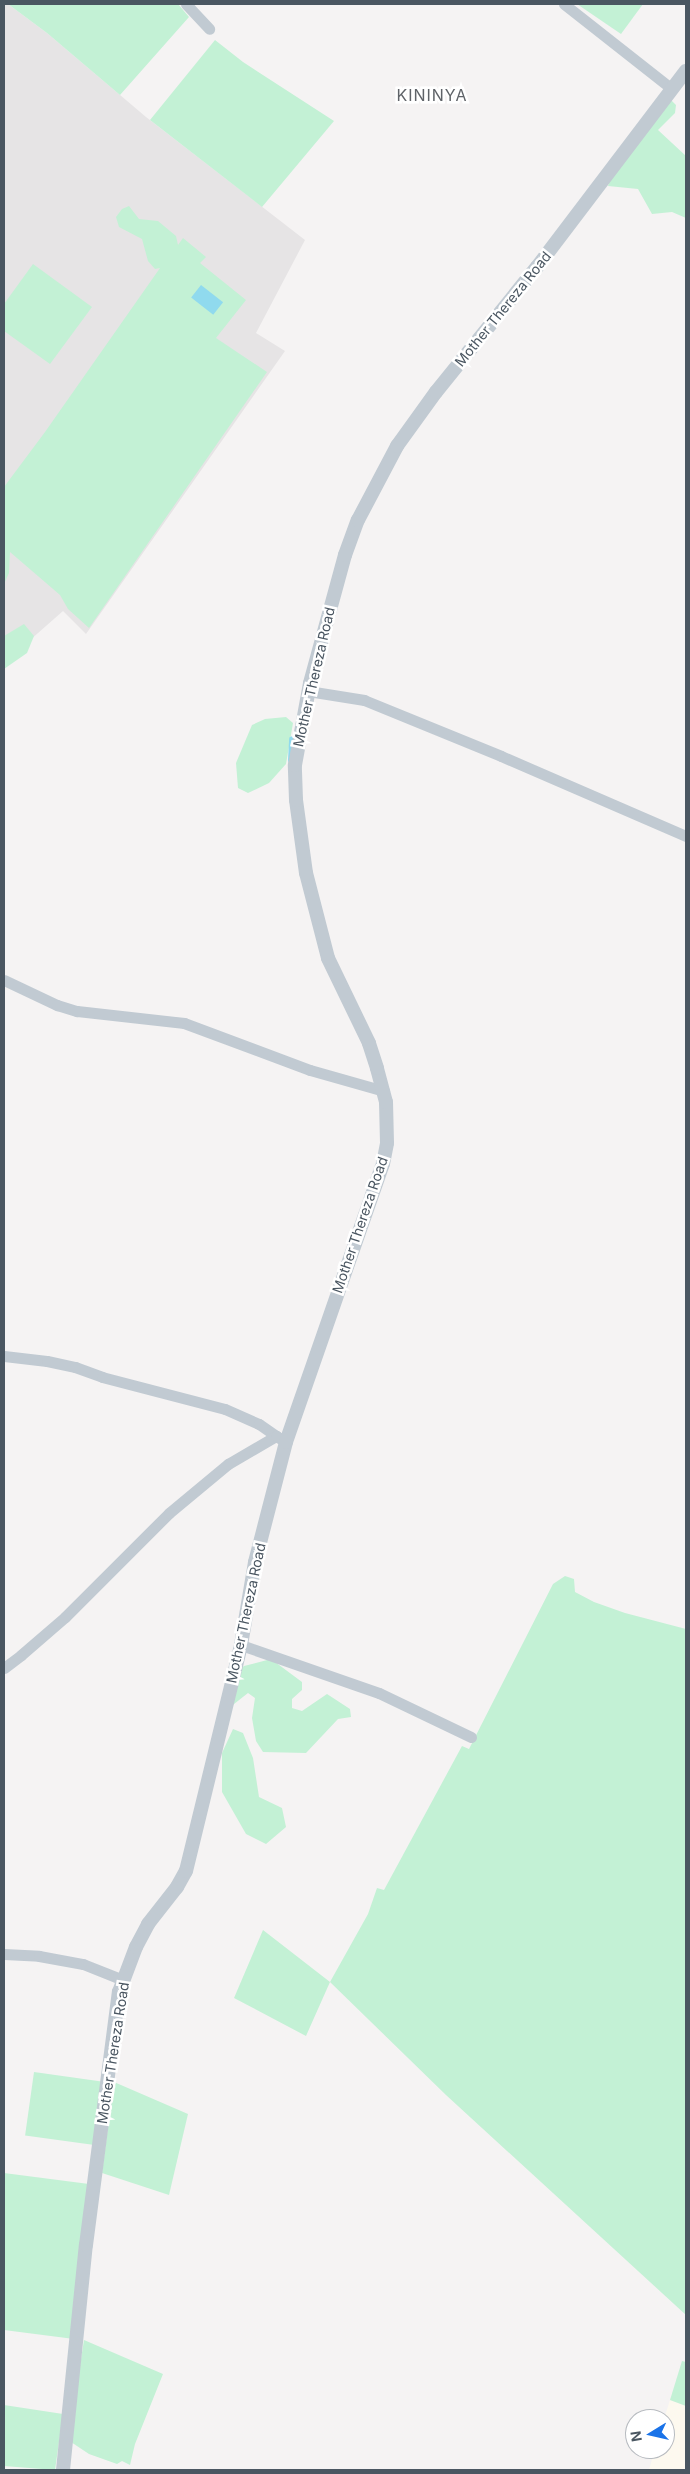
<!DOCTYPE html>
<html>
<head>
<meta charset="utf-8">
<style>
  body { margin:0 }
  #map { position:relative; width:690px; height:2474px; overflow:hidden; background:#f5f3f3; font-family:Inter,sans-serif }
  div>[style] { position:absolute }
  .commercial>* { inset:0; background:#fdf9ef }
  .education>* { inset:0; background:#e6e4e5 }
  .green>* { inset:0; background:#c3f1d5; transform-origin:0 0 }
  .water>* { inset:0; background:#90daee; transform-origin:0 0 }
  .stream>* { height:4.5px; margin:-2.25px; padding:0 2.25px; transform-origin:2.25px; border-radius:2.25px; background:#90daee }
  .minor>* { height:11px; margin:-5.5px; padding:0 5.5px; transform-origin:5.5px; border-radius:5.5px; background:#c1cad2 }
  .tertiary>* { height:14px; margin:-7px; padding:0 7px; transform-origin:7px; border-radius:7px; background:#c1cad2 }
  span { translate:-50% -50%; white-space:nowrap; text-align:center; line-height:1.15; -webkit-text-stroke:5px #fff; paint-order:stroke }
  .street-label { font-size:14px; color:#4a5661 }
  .quarter-label { font-size:16px; color:#5f6368; letter-spacing:1px }
  .frame { position:absolute; inset:0; border:5px solid #4a5661; pointer-events:none }
  .north { position:absolute; left:625px; top:2409px; width:50px; height:50px; box-sizing:border-box; background:#fff; border:1px solid #b7bbc0; border-radius:50%; rotate:261deg; font-size:14px; font-weight:700; line-height:20px; text-align:center; color:#4a5661 }
  .north::after { content:''; display:block; margin:auto; width:18px; height:22px; background:#1a73e8; clip-path:polygon(50% 0,100% 100%,50% 72%,0 100%) }
</style>
</head>
<body>
<div id="map">
  <div class="commercial">
    <i style="clip-path:polygon(670px 2400px,686px 2406px,686px 2470px,649px 2470px,655px 2449px,665px 2449px,664px 2419px)"></i>
  </div>
  <div class="education">
    <i style="clip-path:polygon(4px 4px,8px 4px,47px 33px,146px 117px,305px 240px,256px 333px,285px 351px,86px 634px,63px 611px,4px 663px)"></i>
  </div>
  <div class="green">
    <i style="clip-path:polygon(8px 4px,178px 4px,189px 17px,120px 95px,47px 33px)"></i>
    <i style="clip-path:polygon(577px 4px,643px 4px,621px 34px)"></i>
    <i style="clip-path:polygon(215px 40px,243px 62px,334px 121px,262px 207px,150px 120px)"></i>
    <i style="clip-path:polygon(670px 99px,676px 105px,675px 113px,658px 130px,686px 156px,686px 218px,672px 212px,652px 214px,638px 189px,608px 186px,614px 167px)"></i>
    <i style="clip-path:polygon(129px 206px,139px 219px,158px 221px,176px 236px,178px 245px,183px 238px,206px 257px,200px 263px,246px 300px,216px 338px,267px 372px,89px 628px,68px 609px,60px 595px,10px 552px,9px 573px,4px 584px,4px 487px,45px 432px,160px 268px,155px 269px,148px 261px,142px 239px,119px 227px,116px 217px,122px 209px)"></i>
    <i style="clip-path:polygon(33px 264px,92px 307px,50px 364px,4px 331px,4px 304px)"></i>
    <i style="clip-path:polygon(24px 624px,34px 636px,27px 653px,4px 669px,4px 636px)"></i>
    <i style="clip-path:polygon(286px 717px,293px 723px,286px 764px,269px 783px,248px 793px,238px 788px,236px 763px,252px 725px,265px 719px)"></i>
    <i style="clip-path:polygon(565px 1576px,574px 1579px,575px 1592px,594px 1602px,625px 1613px,686px 1629px,686px 2315px,446px 2095px,330px 1982px,306px 2036px,234px 1998px,263px 1930px,330px 1982px,368px 1914px,377px 1888px,384px 1890px,462px 1746px,469px 1749px,553px 1584px)"></i>
    <i style="clip-path:polygon(271px 1659px,302px 1682px,302px 1690px,292px 1699px,292px 1708px,302px 1711px,327px 1694px,350px 1709px,351px 1717px,338px 1719px,306px 1753px,263px 1752px,256px 1741px,252px 1718px,255px 1698px,248px 1693px,229px 1708px,233px 1675px,244px 1666px)"></i>
    <i style="clip-path:polygon(233px 1729px,243px 1733px,253px 1758px,259px 1797px,282px 1808px,286px 1827px,266px 1844px,246px 1834px,222px 1792px,222px 1753px)"></i>
    <i style="left:34px;top:2072px;width:70px;height:64px;rotate:8deg"></i>
    <i style="clip-path:polygon(114px 2082px,188px 2114px,169px 2195px,102px 2173px)"></i>
    <i style="clip-path:polygon(4px 2173px,89px 2184px,74px 2339px,4px 2330px)"></i>
    <i style="clip-path:polygon(84px 2340px,163px 2374px,135px 2444px,130px 2465px,122px 2461px,117px 2464px,89px 2454px,71px 2442px,73px 2410px)"></i>
    <i style="clip-path:polygon(682px 2361px,686px 2362px,686px 2406px,670px 2400px)"></i>
    <i style="clip-path:polygon(4px 2405px,63px 2414px,55px 2470px,4px 2466px)"></i>
  </div>
  <div class="water">
    <i style="left:201px;top:285px;width:28px;height:16px;rotate:38deg"></i>
  </div>
  <div class="stream">
    <i style="left:290px;top:760px;width:21px;rotate:-87deg"></i>
  </div>
  <div class="minor">
    <i style="left:186px;top:4px;width:34px;rotate:47deg"></i>
    <i style="left:564px;top:4px;width:137px;rotate:38.2deg"></i>
    <i style="left:308px;top:691px;width:57px;rotate:9.1deg"></i>
    <i style="left:364px;top:700px;width:148px;rotate:22.2deg"></i>
    <i style="left:501px;top:756px;width:202px;rotate:23.4deg"></i>
    <i style="left:4px;top:980px;width:59px;rotate:25.3deg"></i>
    <i style="left:57px;top:1005px;width:21px;rotate:17deg"></i>
    <i style="left:77px;top:1011px;width:108px;rotate:6.4deg"></i>
    <i style="left:184px;top:1023px;width:134px;rotate:20.5deg"></i>
    <i style="left:310px;top:1070px;width:77px;rotate:15.8deg"></i>
    <i style="left:4px;top:1356px;width:43px;rotate:6.6deg"></i>
    <i style="left:47px;top:1361px;width:29px;rotate:12deg"></i>
    <i style="left:75px;top:1367px;width:29px;rotate:20deg"></i>
    <i style="left:102px;top:1377px;width:127px;rotate:14.6deg"></i>
    <i style="left:225px;top:1409px;width:37px;rotate:24deg"></i>
    <i style="left:259px;top:1424px;width:21px;rotate:35deg"></i>
    <i style="left:241px;top:1645px;width:146px;rotate:19.2deg"></i>
    <i style="left:379px;top:1693px;width:102px;rotate:25.6deg"></i>
    <i style="left:4px;top:1668px;width:21px;rotate:-37deg"></i>
    <i style="left:21px;top:1655px;width:58px;rotate:-40.8deg"></i>
    <i style="left:65px;top:1617px;width:147px;rotate:-45deg"></i>
    <i style="left:169px;top:1513px;width:77px;rotate:-39.7deg"></i>
    <i style="left:228px;top:1464px;width:56px;rotate:-30.3deg"></i>
    <i style="left:276px;top:1436px;width:12px;rotate:31deg"></i>
    <i style="left:4px;top:1954px;width:35px;rotate:3deg"></i>
    <i style="left:39px;top:1956px;width:45px;rotate:10.3deg"></i>
    <i style="left:83px;top:1964px;width:43px;rotate:21.8deg"></i>
  </div>
  <div class="tertiary">
    <i style="left:63px;top:2470px;width:226px;rotate:-84.2deg"></i>
    <i style="left:86px;top:2245px;width:255px;rotate:-82.6deg"></i>
    <i style="left:119px;top:1992px;width:48px;rotate:-69.3deg"></i>
    <i style="left:136px;top:1947px;width:26px;rotate:-62deg"></i>
    <i style="left:148px;top:1924px;width:47px;rotate:-51.9deg"></i>
    <i style="left:177px;top:1887px;width:18px;rotate:-61deg"></i>
    <i style="left:186px;top:1871px;width:233px;rotate:-76.3deg"></i>
    <i style="left:241px;top:1645px;width:84px;rotate:-80.4deg"></i>
    <i style="left:255px;top:1562px;width:124px;rotate:-75.5deg"></i>
    <i style="left:286px;top:1442px;width:294px;rotate:-70.8deg"></i>
    <i style="left:383px;top:1164px;width:21px;rotate:-79deg"></i>
    <i style="left:387px;top:1143px;width:41px;rotate:-91.4deg"></i>
    <i style="left:386px;top:1102px;width:35px;rotate:-105deg"></i>
    <i style="left:377px;top:1068px;width:26px;rotate:-108deg"></i>
    <i style="left:369px;top:1043px;width:94px;rotate:-115.8deg"></i>
    <i style="left:328px;top:958px;width:88px;rotate:-104.5deg"></i>
    <i style="left:306px;top:873px;width:74px;rotate:-97.8deg"></i>
    <i style="left:296px;top:800px;width:35px;rotate:-92deg"></i>
    <i style="left:295px;top:765px;width:83px;rotate:-79.6deg"></i>
    <i style="left:310px;top:683px;width:133px;rotate:-74.7deg"></i>
    <i style="left:345px;top:555px;width:37px;rotate:-70deg"></i>
    <i style="left:358px;top:520px;width:84px;rotate:-62.2deg"></i>
    <i style="left:397px;top:446px;width:67px;rotate:-54.2deg"></i>
    <i style="left:436px;top:392px;width:161px;rotate:-51.1deg"></i>
    <i style="left:537px;top:267px;width:246px;rotate:-52.8deg"></i>
  </div>
  <div class="street-label">
    <span style="left:503px;top:309px;rotate:-51deg">Mother Thereza Road</span>
    <span style="left:314px;top:677px;rotate:-77deg">Mother Thereza Road</span>
    <span style="left:360px;top:1225px;rotate:-71deg">Mother Thereza Road</span>
    <span style="left:246px;top:1613px;rotate:-78deg">Mother Thereza Road</span>
    <span style="left:113px;top:2053px;rotate:-81deg">Mother Thereza Road</span>
  </div>
  <div class="quarter-label">
    <span style="left:432px;top:95px">KININYA</span>
  </div>
  <div class="frame"></div>
  <div class="north">N</div>
</div>
</body>
</html>
